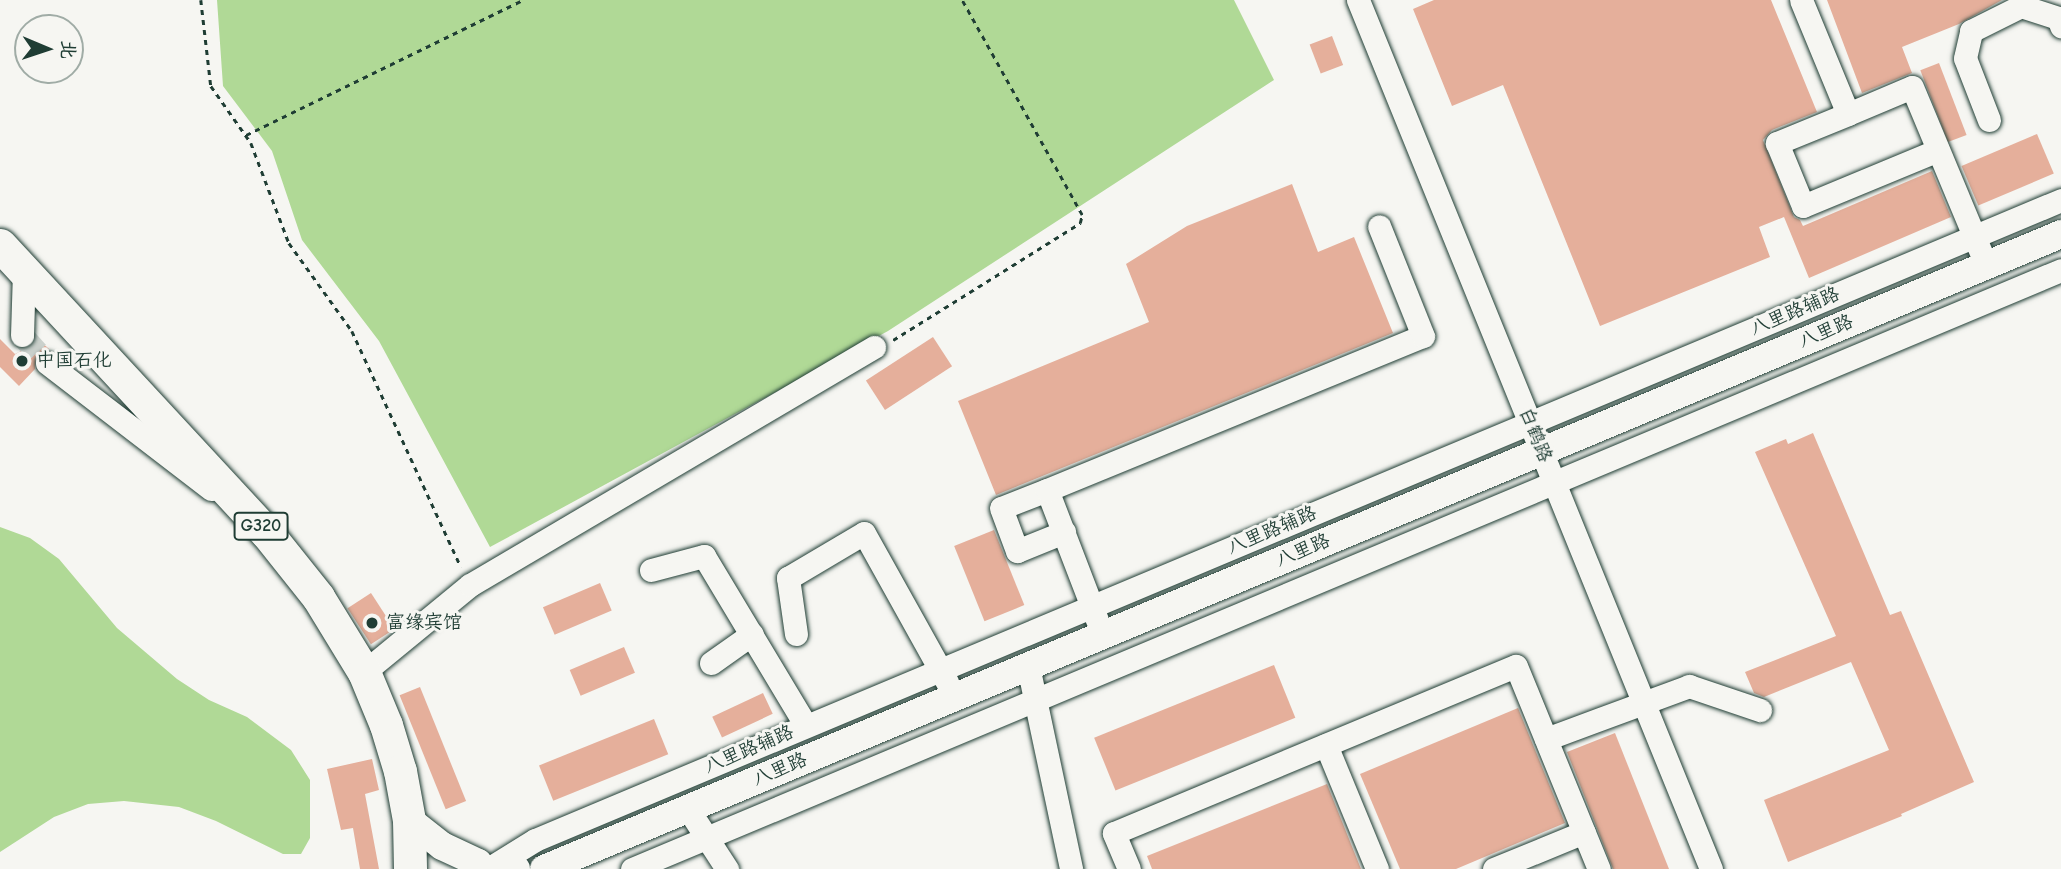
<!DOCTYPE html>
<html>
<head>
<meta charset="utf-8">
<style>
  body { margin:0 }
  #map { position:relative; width:2061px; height:869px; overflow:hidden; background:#f6f6f2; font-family:"Comic Neue","LXGW WenKai TC",sans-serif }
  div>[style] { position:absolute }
  .green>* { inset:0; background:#b0d996 }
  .building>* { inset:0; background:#e5af9b; transform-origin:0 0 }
  .minor-tunnel>* { height:23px; margin-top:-11.5px; transform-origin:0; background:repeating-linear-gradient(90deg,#cbd1cc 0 23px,transparent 0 34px) }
  .path>* { height:2.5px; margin-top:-1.25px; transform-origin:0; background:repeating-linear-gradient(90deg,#1f3d34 0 5px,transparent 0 10px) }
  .roads { filter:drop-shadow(0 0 2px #1f3d34) drop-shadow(0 0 2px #1f3d34) }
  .minor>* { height:23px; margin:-11.5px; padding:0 11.5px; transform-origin:11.5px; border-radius:11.5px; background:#f6f6f2 }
  .major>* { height:28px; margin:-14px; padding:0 14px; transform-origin:14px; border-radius:14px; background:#f6f6f2 }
  .highway>* { height:33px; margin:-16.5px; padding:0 16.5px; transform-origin:16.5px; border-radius:16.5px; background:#f6f6f2 }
  .dots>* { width:19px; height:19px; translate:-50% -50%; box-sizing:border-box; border:4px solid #f6f6f2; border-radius:50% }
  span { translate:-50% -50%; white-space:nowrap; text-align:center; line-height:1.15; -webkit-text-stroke:6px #f6f6f2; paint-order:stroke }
  .shield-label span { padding:2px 5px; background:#f6f6f2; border:2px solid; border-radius:5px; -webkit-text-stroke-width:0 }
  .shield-label { font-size:18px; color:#1f3d34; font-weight:700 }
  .street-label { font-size:19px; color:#1f3d34 }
  .poi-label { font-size:19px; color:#1f3d34 }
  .left { translate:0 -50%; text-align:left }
  .north { position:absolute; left:14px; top:14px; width:70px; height:70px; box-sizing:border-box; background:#f6f6f2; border:2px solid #a0aca6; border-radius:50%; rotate:92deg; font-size:19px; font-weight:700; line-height:28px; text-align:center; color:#1f3d34 }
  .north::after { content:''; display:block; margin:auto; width:24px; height:32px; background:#1f3d34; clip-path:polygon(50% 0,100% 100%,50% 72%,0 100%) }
</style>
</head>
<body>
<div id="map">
  <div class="green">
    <i style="clip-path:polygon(217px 0,1234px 0,1274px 80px,888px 331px,490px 547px,379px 341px,302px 240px,272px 151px,223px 86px)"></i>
    <i style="clip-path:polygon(0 527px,30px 538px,59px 559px,117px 628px,177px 679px,209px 700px,247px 717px,291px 750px,310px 780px,310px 838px,301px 854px,283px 854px,216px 821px,179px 807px,124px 801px,88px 804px,54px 817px,0 852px)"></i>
  </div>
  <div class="building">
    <i style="clip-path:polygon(1434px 0,1771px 0,1817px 112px,1772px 130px,1763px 140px,1794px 217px,1800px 220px,1803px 226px,1932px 171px,1951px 217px,1809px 278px,1784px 217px,1759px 227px,1770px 257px,1600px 326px,1503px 85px,1452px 106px,1413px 9px)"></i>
    <i style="clip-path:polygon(1827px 0,2002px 0,1959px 24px,1902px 47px,1912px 73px,1862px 93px)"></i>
    <i style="left:1332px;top:36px;width:31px;height:24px;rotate:69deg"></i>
    <i style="left:1939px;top:63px;width:77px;height:20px;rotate:69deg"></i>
    <i style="left:2037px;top:134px;width:43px;height:82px;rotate:67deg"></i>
    <i style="clip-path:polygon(1292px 184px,1318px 252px,1354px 237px,1393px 333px,996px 495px,958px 401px,1149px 322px,1126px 264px,1187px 226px)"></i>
    <i style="clip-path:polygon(36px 337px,49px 349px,36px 354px,35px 369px,19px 386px,0 367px,0 339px,15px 354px,29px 347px)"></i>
    <i style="left:933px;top:337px;width:35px;height:80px;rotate:57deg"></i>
    <i style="clip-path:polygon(1813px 433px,1890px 615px,1901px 611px,1974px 782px,1901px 814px,1902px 816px,1788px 862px,1764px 800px,1889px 750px,1851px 662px,1764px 697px,1754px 693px,1745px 672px,1836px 636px,1755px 452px,1786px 439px,1788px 444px)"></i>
    <i style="left:994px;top:530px;width:81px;height:43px;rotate:68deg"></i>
    <i style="left:600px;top:583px;width:30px;height:62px;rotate:67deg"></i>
    <i style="left:371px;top:593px;width:43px;height:28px;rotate:57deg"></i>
    <i style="left:624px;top:647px;width:28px;height:59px;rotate:67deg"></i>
    <i style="left:1274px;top:665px;width:57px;height:194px;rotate:68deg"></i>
    <i style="left:420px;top:687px;width:123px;height:22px;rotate:68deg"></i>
    <i style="left:763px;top:693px;width:23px;height:56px;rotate:65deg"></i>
    <i style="clip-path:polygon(1518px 708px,1565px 823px,1456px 869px,1400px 869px,1360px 774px)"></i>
    <i style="left:654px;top:719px;width:38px;height:124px;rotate:68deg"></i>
    <i style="clip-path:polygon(1615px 733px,1669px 869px,1613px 869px,1567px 752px)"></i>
    <i style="clip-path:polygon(372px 759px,379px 790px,365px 794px,379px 869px,360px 869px,353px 828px,341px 830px,327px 769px)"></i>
    <i style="clip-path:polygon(1327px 784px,1361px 869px,1152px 869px,1147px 856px)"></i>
  </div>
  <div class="minor-tunnel">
    <i style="left:22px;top:335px;width:38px;rotate:48deg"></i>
  </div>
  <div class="path">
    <i style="left:201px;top:0;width:87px;rotate:83.4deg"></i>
    <i style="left:211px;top:86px;width:70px;rotate:54.9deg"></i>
    <i style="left:251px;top:143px;width:107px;rotate:69.2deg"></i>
    <i style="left:289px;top:243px;width:108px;rotate:54.4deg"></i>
    <i style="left:352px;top:331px;width:260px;rotate:65.2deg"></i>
    <i style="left:246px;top:135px;width:308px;rotate:-26deg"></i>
    <i style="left:893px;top:340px;width:221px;rotate:-32deg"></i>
    <i style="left:1080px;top:223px;width:8px;rotate:-76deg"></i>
    <i style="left:1082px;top:215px;width:246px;rotate:-119.2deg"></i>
  </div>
  <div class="roads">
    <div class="minor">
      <i style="left:1358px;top:0;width:938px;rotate:67.89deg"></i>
      <i style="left:1801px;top:0;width:123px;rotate:67.6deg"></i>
      <i style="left:1848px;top:114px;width:69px;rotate:-22.9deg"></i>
      <i style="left:1912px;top:87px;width:193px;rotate:67.4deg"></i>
      <i style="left:1848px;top:114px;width:77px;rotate:157.8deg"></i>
      <i style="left:1777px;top:143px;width:68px;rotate:67.6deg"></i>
      <i style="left:1803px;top:206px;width:146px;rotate:-22.5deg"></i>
      <i style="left:1989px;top:120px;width:66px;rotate:-111.2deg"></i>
      <i style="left:1965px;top:58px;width:28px;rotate:-77deg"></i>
      <i style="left:1971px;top:31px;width:56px;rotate:-26.6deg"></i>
      <i style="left:2021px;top:6px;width:39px;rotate:18deg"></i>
      <i style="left:2058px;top:18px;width:9px;rotate:69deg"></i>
      <i style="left:22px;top:335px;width:63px;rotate:-88.2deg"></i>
      <i style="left:47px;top:363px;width:207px;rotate:37.5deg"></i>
      <i style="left:1047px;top:490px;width:49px;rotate:158.6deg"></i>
      <i style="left:1001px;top:508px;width:46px;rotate:69.6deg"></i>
      <i style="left:1017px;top:551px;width:51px;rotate:-22deg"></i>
      <i style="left:651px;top:570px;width:55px;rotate:-14.8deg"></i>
      <i style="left:704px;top:556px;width:198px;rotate:59deg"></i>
      <i style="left:1097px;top:620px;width:139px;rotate:-111deg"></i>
      <i style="left:1047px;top:490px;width:406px;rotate:-22.3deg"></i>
      <i style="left:1423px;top:336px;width:118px;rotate:-111.8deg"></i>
      <i style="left:796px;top:634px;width:57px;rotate:-98.1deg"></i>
      <i style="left:788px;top:578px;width:88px;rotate:-30.6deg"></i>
      <i style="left:864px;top:533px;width:171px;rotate:60.9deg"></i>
      <i style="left:711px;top:663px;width:50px;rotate:-35.3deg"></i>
      <i style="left:1028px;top:666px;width:208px;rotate:78deg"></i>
      <i style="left:364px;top:672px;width:137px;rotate:-39.4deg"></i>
      <i style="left:470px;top:585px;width:469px;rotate:-30.5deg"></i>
      <i style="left:1546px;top:739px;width:153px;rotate:-20.3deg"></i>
      <i style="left:1689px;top:686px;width:75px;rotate:18.7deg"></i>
      <i style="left:1326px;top:745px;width:134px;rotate:67.6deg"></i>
      <i style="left:688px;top:809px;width:72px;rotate:57deg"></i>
      <i style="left:488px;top:869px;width:55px;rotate:-31.7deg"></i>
      <i style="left:535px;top:840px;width:1655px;rotate:-22.75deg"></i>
      <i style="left:632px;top:869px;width:1549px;rotate:-22.74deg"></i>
      <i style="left:1129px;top:869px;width:39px;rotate:-113deg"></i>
      <i style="left:1114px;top:833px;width:435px;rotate:-22.6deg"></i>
      <i style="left:1516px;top:666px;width:219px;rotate:67.8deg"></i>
      <i style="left:1494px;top:869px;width:97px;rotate:-22.3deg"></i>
    </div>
    <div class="major">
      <i style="left:409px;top:820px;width:42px;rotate:38.2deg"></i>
      <i style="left:442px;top:846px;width:40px;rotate:25deg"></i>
      <i style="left:478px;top:863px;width:7px;rotate:56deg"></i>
      <i style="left:490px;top:869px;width:26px"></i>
      <i style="left:544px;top:869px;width:1645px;rotate:-22.71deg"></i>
    </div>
    <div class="highway">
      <i style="left:0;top:245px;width:393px;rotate:47.2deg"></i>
      <i style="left:267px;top:533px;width:82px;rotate:51.4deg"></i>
      <i style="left:318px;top:597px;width:88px;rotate:58.5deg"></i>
      <i style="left:364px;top:672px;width:57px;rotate:67.5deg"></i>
      <i style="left:386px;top:725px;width:48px;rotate:73.1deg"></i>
      <i style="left:400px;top:771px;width:50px;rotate:79.6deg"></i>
      <i style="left:409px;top:820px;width:49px;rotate:88.8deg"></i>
    </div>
  </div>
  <div class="dots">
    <i style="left:22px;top:361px;background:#1f3d34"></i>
    <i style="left:372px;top:623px;background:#1f3d34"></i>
  </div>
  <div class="shield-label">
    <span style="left:261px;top:526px">G320</span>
  </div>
  <div class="street-label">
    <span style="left:1795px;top:312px;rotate:-23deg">八里路辅路</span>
    <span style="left:1826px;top:332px;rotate:-23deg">八里路</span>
    <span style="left:1535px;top:435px;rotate:68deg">白鹤路</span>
    <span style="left:1272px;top:531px;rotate:-23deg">八里路辅路</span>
    <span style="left:1303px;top:551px;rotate:-23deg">八里路</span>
    <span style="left:749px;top:750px;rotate:-23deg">八里路辅路</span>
    <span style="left:780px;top:770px;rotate:-23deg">八里路</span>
  </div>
  <div class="poi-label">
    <span class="left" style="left:36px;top:361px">中国石化</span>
    <span class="left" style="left:386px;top:623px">富缘宾馆</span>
  </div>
  <div class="north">北</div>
</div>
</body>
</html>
